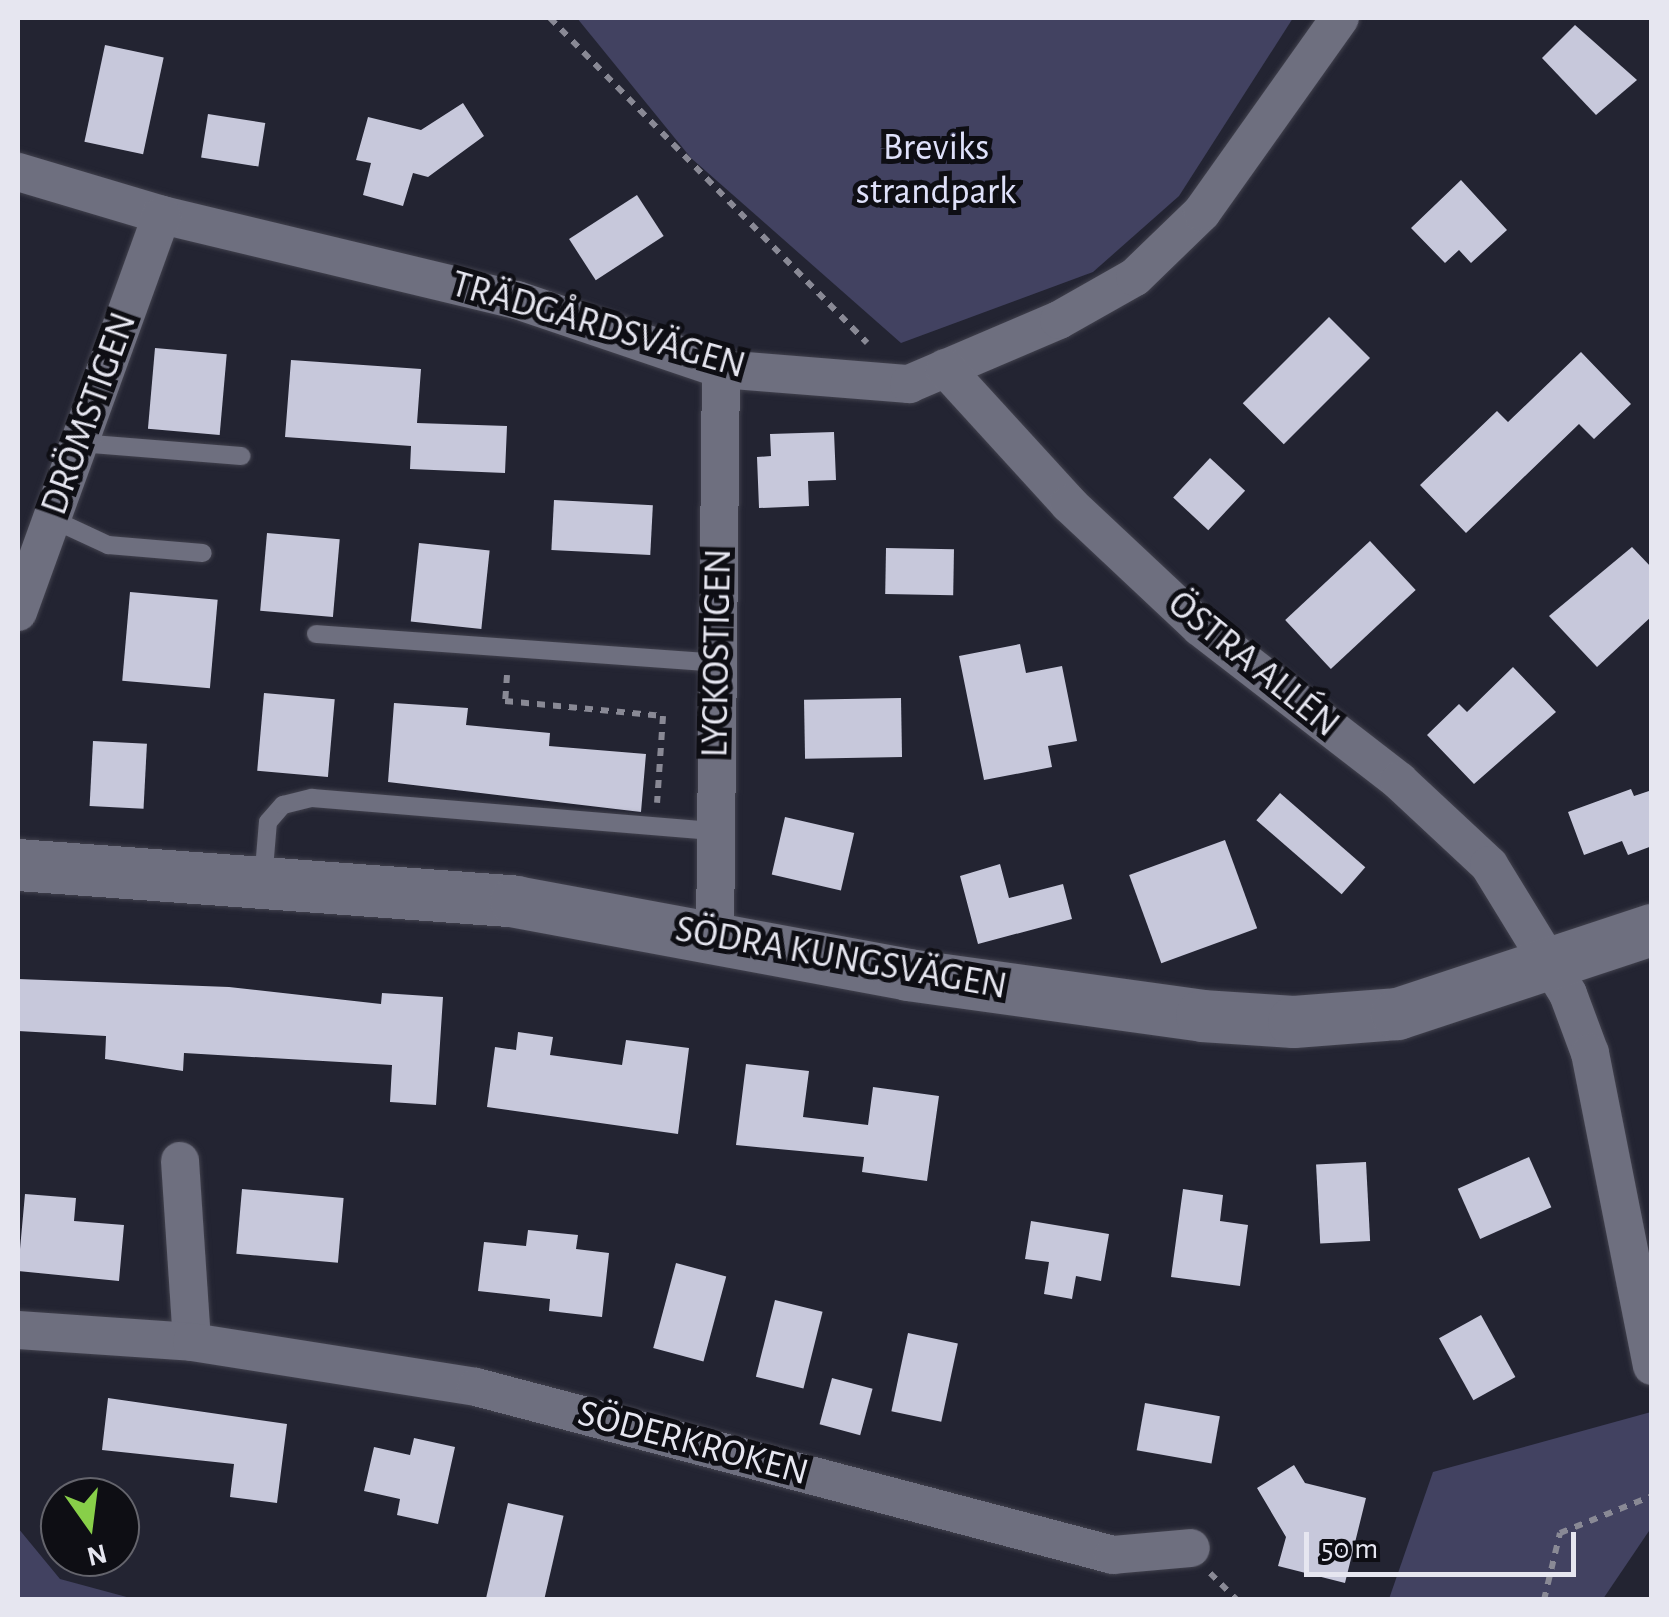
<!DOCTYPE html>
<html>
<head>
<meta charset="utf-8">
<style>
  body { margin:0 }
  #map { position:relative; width:1669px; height:1617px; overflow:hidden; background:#232432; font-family:"Alegreya Sans",sans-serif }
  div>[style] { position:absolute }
  .green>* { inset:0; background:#424261 }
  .building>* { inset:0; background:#c7c8db; transform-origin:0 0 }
  .path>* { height:6px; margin-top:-3px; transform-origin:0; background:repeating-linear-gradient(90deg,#898995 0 8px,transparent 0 16px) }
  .roads { filter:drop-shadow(0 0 2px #41414d) drop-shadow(0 0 2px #41414d) }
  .lane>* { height:18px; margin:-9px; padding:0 9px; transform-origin:9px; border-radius:9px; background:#6e6f7f }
  .street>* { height:38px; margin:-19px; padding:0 19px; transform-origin:19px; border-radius:19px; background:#6e6f7f }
  .secondary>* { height:52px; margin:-26px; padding:0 26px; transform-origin:26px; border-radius:26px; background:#6e6f7f }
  span { translate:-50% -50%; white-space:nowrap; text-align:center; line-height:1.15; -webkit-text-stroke:10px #0e0e14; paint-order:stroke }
  .park-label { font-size:38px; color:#dfe1fa }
  .street-label { font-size:38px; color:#e6e6f0 }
  .frame { position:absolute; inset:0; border:20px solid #e6e6f0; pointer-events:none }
  .north { position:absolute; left:40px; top:1477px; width:100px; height:100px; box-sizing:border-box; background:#0e0e14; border:2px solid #64646c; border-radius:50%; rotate:166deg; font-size:28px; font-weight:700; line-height:40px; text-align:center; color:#e6e6f0 }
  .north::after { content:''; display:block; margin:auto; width:35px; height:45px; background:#88cf49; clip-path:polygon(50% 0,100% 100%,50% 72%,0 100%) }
  .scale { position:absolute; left:1304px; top:1532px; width:272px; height:45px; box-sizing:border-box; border:5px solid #e6e6f0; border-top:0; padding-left:12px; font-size:30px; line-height:35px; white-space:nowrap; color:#e6e6f0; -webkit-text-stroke:8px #0e0e14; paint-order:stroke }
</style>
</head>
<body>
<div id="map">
  <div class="green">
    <i style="clip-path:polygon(577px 18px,1293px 18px,1179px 196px,1093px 272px,901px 343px,691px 158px)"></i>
    <i style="clip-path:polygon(1651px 1412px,1651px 1528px,1603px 1599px,1389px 1599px,1433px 1472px)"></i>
    <i style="clip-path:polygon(18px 1528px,60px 1579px,134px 1599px,18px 1599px)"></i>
  </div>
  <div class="building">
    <i style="clip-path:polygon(1575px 25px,1637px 80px,1596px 115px,1542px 58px)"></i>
    <i style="left:105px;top:45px;width:60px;height:99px;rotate:12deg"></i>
    <i style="clip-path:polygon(463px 103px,484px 136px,428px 177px,413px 173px,403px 206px,363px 195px,371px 163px,356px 160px,368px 117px,421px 130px)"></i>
    <i style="left:208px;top:114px;width:58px;height:44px;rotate:9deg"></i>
    <i style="clip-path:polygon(1461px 180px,1507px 230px,1471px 263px,1459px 250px,1445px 263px,1411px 228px)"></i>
    <i style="left:637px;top:195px;width:49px;height:81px;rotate:57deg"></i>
    <i style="left:1329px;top:317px;width:58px;height:122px;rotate:45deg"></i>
    <i style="left:155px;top:348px;width:72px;height:81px;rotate:5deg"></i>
    <i style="clip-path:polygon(1581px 352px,1631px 404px,1594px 439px,1579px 424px,1466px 533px,1420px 485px,1497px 411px,1508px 422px)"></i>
    <i style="clip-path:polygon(291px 360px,421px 369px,417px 423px,507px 426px,505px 473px,410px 469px,411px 446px,285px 437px)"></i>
    <i style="clip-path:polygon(834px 432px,836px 480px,808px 481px,809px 506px,759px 508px,757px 457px,771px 456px,770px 434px)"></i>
    <i style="left:1210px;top:458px;width:48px;height:54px;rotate:43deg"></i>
    <i style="left:554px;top:500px;width:99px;height:50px;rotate:3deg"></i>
    <i style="left:267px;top:533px;width:73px;height:78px;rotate:5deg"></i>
    <i style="left:1370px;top:541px;width:67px;height:116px;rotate:47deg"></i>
    <i style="left:419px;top:543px;width:71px;height:79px;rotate:6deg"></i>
    <i style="clip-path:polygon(1632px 547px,1652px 568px,1652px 616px,1597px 667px,1549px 616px)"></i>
    <i style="left:886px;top:548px;width:68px;height:46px;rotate:1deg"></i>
    <i style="left:130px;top:592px;width:88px;height:89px;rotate:5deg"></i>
    <i style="clip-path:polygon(1020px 644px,1026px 673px,1062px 666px,1077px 741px,1048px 746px,1052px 767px,984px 780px,959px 656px)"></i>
    <i style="clip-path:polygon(1513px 667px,1556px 712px,1474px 784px,1427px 735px,1459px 704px,1467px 712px)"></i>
    <i style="left:264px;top:693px;width:71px;height:78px;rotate:5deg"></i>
    <i style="left:901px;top:698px;width:59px;height:97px;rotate:89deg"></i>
    <i style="clip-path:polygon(394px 703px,468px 708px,466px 725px,550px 733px,549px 746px,646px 754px,641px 812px,388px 782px)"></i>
    <i style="left:93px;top:741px;width:54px;height:65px;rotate:3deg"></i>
    <i style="clip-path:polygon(1631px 789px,1634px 796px,1652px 790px,1652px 846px,1628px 855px,1622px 841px,1584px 855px,1568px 812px)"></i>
    <i style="left:1280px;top:793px;width:113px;height:36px;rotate:41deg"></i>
    <i style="left:785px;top:817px;width:71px;height:59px;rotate:13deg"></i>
    <i style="left:1225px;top:840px;width:94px;height:102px;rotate:70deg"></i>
    <i style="clip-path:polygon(1000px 864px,1009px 898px,1063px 884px,1072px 919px,978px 944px,960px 876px)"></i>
    <i style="clip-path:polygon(18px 979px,229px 987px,381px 1004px,382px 993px,443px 997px,436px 1105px,390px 1102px,392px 1065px,184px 1053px,183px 1071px,105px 1059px,106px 1036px,18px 1031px)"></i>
    <i style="clip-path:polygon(518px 1032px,553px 1037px,550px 1055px,622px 1065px,626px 1040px,689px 1048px,678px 1134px,487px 1107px,495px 1047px,516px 1050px)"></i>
    <i style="clip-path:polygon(746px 1064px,809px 1071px,803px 1117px,868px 1125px,873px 1087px,939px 1096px,927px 1181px,862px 1172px,864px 1157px,736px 1145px)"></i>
    <i style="left:1529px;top:1157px;width:55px;height:78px;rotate:66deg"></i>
    <i style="left:1366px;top:1162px;width:79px;height:50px;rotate:87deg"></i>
    <i style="left:242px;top:1189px;width:102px;height:65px;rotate:5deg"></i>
    <i style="clip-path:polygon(1183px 1189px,1223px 1195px,1220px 1221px,1248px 1225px,1240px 1286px,1171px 1277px)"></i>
    <i style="clip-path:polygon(25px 1194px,76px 1198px,74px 1221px,124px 1225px,119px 1281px,18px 1271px)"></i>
    <i style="clip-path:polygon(1031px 1221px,1109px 1234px,1101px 1281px,1076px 1276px,1072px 1299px,1044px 1294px,1049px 1262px,1025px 1259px)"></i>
    <i style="clip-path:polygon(528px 1230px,578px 1235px,576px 1249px,609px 1253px,602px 1317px,549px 1311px,550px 1299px,478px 1291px,484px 1242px,526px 1246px)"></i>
    <i style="left:676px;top:1263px;width:52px;height:88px;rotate:15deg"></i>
    <i style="left:775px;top:1300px;width:49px;height:79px;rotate:14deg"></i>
    <i style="left:1481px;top:1315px;width:71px;height:48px;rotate:61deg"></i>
    <i style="left:908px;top:1333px;width:51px;height:80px;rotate:12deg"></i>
    <i style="left:832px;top:1378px;width:42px;height:48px;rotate:15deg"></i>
    <i style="clip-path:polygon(108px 1398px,287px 1424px,277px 1503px,230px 1497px,234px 1464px,102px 1450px)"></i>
    <i style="left:1145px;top:1403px;width:76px;height:48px;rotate:10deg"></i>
    <i style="clip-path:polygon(414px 1438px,455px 1447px,438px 1524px,397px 1515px,400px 1499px,364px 1491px,374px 1447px,410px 1455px)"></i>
    <i style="clip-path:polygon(1294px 1465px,1305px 1483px,1366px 1498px,1345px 1583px,1278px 1566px,1286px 1537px,1257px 1488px)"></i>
    <i style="left:508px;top:1503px;width:57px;height:99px;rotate:13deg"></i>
  </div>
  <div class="path">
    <i style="left:550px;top:18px;width:454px;rotate:45.7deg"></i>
    <i style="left:507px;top:675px;width:26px;rotate:94deg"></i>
    <i style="left:505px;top:701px;width:159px;rotate:5.4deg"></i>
    <i style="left:663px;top:716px;width:87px;rotate:93.9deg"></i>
    <i style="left:1210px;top:1573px;width:38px;rotate:45deg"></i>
    <i style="left:1544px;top:1600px;width:69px;rotate:-76.6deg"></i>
    <i style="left:1560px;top:1533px;width:99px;rotate:-21.9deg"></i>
  </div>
  <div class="roads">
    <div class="lane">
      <i style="left:79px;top:443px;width:163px;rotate:4.6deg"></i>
      <i style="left:52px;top:519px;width:62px;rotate:24.9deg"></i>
      <i style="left:108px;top:545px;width:95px;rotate:4.8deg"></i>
      <i style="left:316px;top:634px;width:403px;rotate:4.1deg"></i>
      <i style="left:263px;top:881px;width:59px;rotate:-85.2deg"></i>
      <i style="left:268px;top:822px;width:23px;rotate:-49deg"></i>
      <i style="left:283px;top:805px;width:30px;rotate:-14deg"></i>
      <i style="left:312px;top:798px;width:405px;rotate:4.7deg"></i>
    </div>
    <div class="street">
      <i style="left:18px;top:172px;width:150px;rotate:16.6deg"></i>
      <i style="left:162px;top:215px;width:365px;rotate:13.5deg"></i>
      <i style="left:517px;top:300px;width:215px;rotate:18.7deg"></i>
      <i style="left:721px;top:369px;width:189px;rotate:4.6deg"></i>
      <i style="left:909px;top:384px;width:163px;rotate:-23.1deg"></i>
      <i style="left:1059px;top:320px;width:87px;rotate:-29.5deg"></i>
      <i style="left:1135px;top:277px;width:93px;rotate:-44.1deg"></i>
      <i style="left:1202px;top:212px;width:238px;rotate:-54.6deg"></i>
      <i style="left:945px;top:368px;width:184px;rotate:47.6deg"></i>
      <i style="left:1069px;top:504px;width:180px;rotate:43.2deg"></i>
      <i style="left:1200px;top:627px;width:252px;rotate:37.7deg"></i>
      <i style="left:1399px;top:781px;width:123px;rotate:43deg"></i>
      <i style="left:1489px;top:865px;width:151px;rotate:58.5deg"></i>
      <i style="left:1568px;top:994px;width:63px;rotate:69.6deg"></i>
      <i style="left:1590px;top:1053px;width:319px;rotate:78.8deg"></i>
      <i style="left:18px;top:612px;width:422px;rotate:-70.1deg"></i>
      <i style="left:715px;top:938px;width:569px;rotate:-89.4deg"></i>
      <i style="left:180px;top:1161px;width:181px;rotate:86.2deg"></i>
      <i style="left:18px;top:1330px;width:174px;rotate:3.9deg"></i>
      <i style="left:192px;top:1342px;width:288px;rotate:9deg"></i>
      <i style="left:476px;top:1387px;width:659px;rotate:14.77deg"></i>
      <i style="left:1113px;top:1555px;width:78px;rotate:-5.1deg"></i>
    </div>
    <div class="secondary">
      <i style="left:18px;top:865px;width:499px;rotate:4.2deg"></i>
      <i style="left:516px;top:902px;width:399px;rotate:10.5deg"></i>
      <i style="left:908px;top:975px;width:297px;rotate:7.9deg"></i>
      <i style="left:1202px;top:1016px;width:92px;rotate:3.7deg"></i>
      <i style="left:1294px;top:1022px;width:104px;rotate:-4.4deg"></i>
      <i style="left:1398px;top:1014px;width:268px;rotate:-18.3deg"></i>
    </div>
  </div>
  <div class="park-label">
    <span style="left:936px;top:171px">Breviks<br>strandpark</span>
  </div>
  <div class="street-label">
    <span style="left:598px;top:326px;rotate:16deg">TRÄDGÅRDSVÄGEN</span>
    <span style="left:90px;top:414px;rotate:-70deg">DRÖMSTIGEN</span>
    <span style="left:718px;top:653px;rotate:-89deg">LYCKOSTIGEN</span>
    <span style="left:1253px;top:665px;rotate:39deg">ÖSTRA ALLÉN</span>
    <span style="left:841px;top:959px;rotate:10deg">SÖDRA KUNGSVÄGEN</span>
    <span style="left:693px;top:1444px;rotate:15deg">SÖDERKROKEN</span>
  </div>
  <div class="frame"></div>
  <div class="north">N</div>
  <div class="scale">50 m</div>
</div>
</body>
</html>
